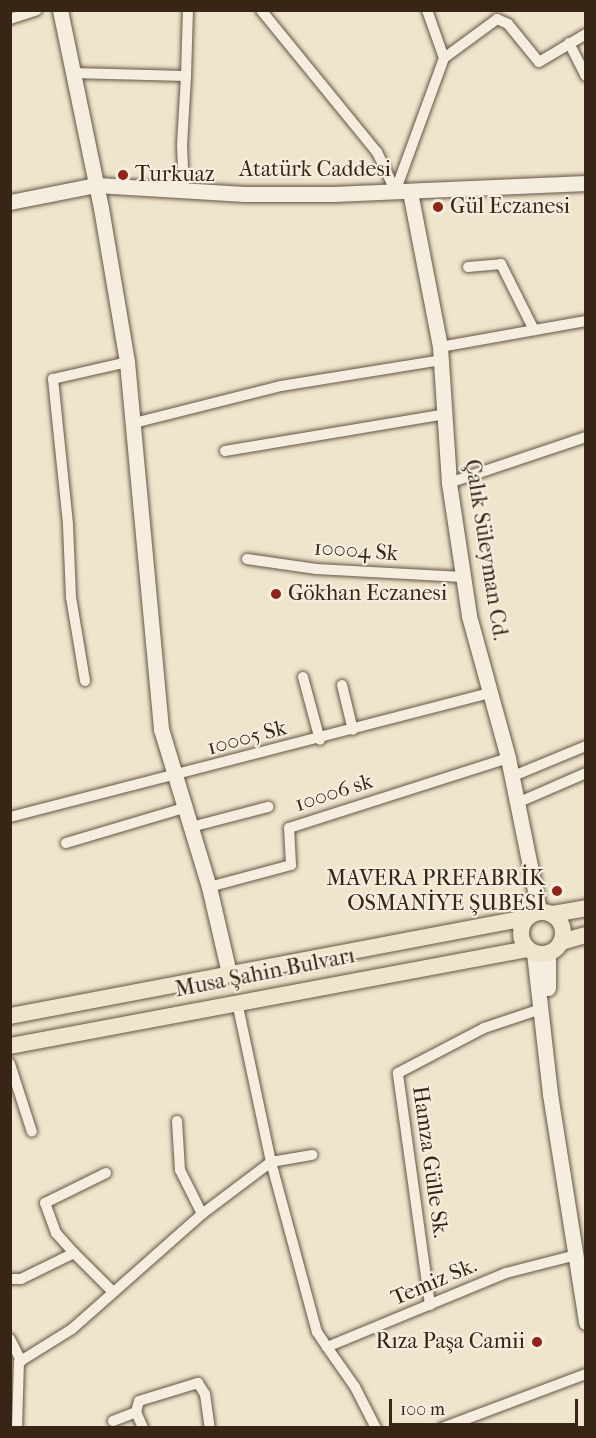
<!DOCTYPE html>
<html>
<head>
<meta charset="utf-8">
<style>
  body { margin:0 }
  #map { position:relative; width:596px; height:1438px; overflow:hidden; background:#efe5cc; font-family:"IM FELL French Canon",serif }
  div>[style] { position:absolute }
  .roads { filter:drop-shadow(0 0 2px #655544) drop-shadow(0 0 2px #655544) }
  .street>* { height:10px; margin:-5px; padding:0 5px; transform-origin:5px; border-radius:5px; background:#f5eede }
  .secondary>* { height:15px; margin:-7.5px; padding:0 7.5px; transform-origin:7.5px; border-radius:7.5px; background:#f5eede }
  .primary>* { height:16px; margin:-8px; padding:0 8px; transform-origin:8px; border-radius:8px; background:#efe5cc }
  .primary>.ring { margin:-8px; padding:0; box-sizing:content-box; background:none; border:16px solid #efe5cc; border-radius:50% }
  .dots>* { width:16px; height:16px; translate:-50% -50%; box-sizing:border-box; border:3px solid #f5eede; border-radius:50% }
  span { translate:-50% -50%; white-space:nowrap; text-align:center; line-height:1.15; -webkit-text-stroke:4.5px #f5eede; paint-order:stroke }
  .street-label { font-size:22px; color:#372516 }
  .poi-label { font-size:22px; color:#372516 }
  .left { translate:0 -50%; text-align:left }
  .right { translate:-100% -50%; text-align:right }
  .frame { position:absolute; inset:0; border:12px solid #372516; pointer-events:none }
  .scale { position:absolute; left:389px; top:1399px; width:189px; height:27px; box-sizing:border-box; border:3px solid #372516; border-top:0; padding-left:8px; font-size:18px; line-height:21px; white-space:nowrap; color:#372516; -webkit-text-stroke:4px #f5eede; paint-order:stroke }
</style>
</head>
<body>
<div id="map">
  <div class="roads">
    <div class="street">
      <i style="left:261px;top:10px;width:183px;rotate:50.8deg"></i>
      <i style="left:377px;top:152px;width:42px;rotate:64.7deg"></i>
      <i style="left:427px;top:10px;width:51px;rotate:70.5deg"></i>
      <i style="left:10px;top:19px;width:28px;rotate:-18deg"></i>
      <i style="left:569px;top:43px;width:37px;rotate:63deg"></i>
      <i style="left:72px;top:73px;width:114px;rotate:1.5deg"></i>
      <i style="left:186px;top:76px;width:69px;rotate:93.3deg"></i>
      <i style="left:182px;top:145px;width:46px;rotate:87.5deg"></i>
      <i style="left:186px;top:76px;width:66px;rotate:-88.3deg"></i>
      <i style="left:395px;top:192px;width:143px;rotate:-69.9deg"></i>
      <i style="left:444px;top:58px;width:66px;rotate:-36.3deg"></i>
      <i style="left:497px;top:19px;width:12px;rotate:24deg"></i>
      <i style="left:508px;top:24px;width:49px;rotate:50.8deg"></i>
      <i style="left:539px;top:62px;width:55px;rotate:-30.8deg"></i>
      <i style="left:468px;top:267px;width:33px;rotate:-5deg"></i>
      <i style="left:501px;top:264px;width:74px;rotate:63.4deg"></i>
      <i style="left:440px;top:347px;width:148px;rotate:-10.1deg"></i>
      <i style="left:134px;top:423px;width:152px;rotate:-14.1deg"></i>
      <i style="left:281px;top:386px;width:162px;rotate:-9.2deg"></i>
      <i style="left:225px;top:451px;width:225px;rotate:-9.5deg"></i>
      <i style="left:449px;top:483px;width:145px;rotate:-18.6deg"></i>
      <i style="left:247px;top:559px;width:70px;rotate:8.2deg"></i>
      <i style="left:316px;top:569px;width:147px;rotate:3.1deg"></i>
      <i style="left:303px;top:677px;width:65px;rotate:74.9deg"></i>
      <i style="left:85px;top:681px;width:85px;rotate:-99.5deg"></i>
      <i style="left:71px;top:597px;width:73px;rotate:-92.4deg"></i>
      <i style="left:68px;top:524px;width:146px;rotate:-95.9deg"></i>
      <i style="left:53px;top:379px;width:76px;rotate:-12.9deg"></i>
      <i style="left:342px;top:685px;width:46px;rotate:76.3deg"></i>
      <i style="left:511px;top:777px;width:81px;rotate:-22.5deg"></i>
      <i style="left:517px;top:803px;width:75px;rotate:-23.5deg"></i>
      <i style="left:10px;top:817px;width:497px;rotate:-14.5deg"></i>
      <i style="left:191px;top:827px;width:80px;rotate:-14.6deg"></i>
      <i style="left:66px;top:843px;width:123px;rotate:-16.5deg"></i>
      <i style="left:209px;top:887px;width:85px;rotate:-15deg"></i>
      <i style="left:291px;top:865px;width:37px;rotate:-93deg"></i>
      <i style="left:289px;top:828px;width:230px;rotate:-17.7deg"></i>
      <i style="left:237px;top:1002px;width:164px;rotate:78deg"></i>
      <i style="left:271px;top:1162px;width:176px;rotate:74.9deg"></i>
      <i style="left:317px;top:1332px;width:18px;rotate:56deg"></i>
      <i style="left:327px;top:1347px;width:194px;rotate:-22.5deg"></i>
      <i style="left:506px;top:1273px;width:72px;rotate:-14.4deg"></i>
      <i style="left:10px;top:1064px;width:71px;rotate:72.1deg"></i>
      <i style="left:177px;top:1121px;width:49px;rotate:86.5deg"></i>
      <i style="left:180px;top:1170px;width:49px;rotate:63.4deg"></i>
      <i style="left:74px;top:1253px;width:27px;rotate:-132deg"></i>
      <i style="left:56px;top:1233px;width:32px;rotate:-110deg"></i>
      <i style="left:45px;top:1203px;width:68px;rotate:-26.2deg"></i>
      <i style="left:10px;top:1279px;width:11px"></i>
      <i style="left:21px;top:1279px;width:59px;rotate:-26.1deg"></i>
      <i style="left:74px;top:1253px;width:55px;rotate:45deg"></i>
      <i style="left:430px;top:1305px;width:234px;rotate:-97.9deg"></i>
      <i style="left:398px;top:1073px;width:97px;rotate:-27.6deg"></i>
      <i style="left:484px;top:1028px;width:60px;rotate:-18.4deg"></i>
      <i style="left:10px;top:1339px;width:25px;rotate:63deg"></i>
      <i style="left:327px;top:1347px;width:49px;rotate:55deg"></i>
      <i style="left:355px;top:1387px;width:46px;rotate:62.9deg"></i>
      <i style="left:136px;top:1412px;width:11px;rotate:-75deg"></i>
      <i style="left:139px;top:1401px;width:62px;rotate:-17deg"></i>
      <i style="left:198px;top:1383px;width:13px;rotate:58deg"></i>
      <i style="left:205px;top:1394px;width:34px;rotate:82deg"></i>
      <i style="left:113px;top:1421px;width:25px;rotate:-21deg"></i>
      <i style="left:136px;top:1412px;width:17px;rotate:66deg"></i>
      <i style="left:17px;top:1428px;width:66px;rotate:-88.3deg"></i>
      <i style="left:19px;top:1362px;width:62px;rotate:-31.9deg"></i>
      <i style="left:72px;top:1329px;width:174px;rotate:-41.5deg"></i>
      <i style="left:202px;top:1214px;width:86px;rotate:-37deg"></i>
      <i style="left:271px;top:1162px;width:42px;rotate:-9.7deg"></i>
      <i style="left:442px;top:1428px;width:154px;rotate:-20.6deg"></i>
    </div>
    <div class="secondary">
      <i style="left:60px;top:10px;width:202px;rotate:78.3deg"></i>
      <i style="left:101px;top:208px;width:156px;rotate:80.4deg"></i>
      <i style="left:127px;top:362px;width:369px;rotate:84.7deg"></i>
      <i style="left:161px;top:729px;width:165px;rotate:73.1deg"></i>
      <i style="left:209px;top:887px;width:88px;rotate:76.9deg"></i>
      <i style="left:410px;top:192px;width:158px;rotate:79deg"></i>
      <i style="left:440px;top:347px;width:136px;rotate:86.2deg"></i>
      <i style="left:449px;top:483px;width:134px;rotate:81.4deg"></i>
      <i style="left:469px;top:616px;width:147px;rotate:74.6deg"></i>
      <i style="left:508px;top:758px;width:156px;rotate:78.5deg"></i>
      <i style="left:10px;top:202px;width:88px;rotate:-11.2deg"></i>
      <i style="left:96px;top:185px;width:149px;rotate:3.5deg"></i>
      <i style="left:245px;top:194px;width:88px"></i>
      <i style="left:333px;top:194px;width:253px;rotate:-2.5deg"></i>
      <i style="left:534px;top:953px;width:142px;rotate:83.5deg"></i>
      <i style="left:550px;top:1094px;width:231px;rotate:81deg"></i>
      <i style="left:548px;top:988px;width:35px;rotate:-90deg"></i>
    </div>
    <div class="primary">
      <i class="ring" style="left:521px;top:912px;width:26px;height:26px"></i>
      <i style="left:553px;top:914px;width:34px;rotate:-10deg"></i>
      <i style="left:561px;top:942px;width:26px;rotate:-16deg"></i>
      <i style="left:10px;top:1016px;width:525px;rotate:-10.75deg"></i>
      <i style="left:10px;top:1046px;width:527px;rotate:-10.61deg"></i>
    </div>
  </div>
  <div class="dots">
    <i style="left:123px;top:175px;background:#8f2418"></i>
    <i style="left:438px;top:207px;background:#8f2418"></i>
    <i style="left:276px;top:594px;background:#8f2418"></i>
    <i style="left:557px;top:891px;background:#8f2418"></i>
    <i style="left:537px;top:1342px;background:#8f2418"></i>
  </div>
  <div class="street-label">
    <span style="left:315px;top:170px">Atatürk Caddesi</span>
    <span style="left:486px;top:550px;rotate:81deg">Çalık Süleyman Cd.</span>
    <span style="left:356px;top:551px;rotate:4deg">10004 Sk</span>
    <span style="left:247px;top:738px;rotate:-15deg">10005 Sk</span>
    <span style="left:334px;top:793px;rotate:-18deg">10006 sk</span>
    <span style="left:265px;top:973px;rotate:-11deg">Musa Şahin Bulvarı</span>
    <span style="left:430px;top:1162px;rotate:82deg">Hamza Gülle Sk.</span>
    <span style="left:434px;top:1282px;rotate:-23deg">Temiz Sk.</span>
  </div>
  <div class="poi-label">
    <span class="left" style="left:135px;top:175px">Turkuaz</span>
    <span class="left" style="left:450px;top:207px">Gül Eczanesi</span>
    <span class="left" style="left:288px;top:594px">Gökhan Eczanesi</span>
    <span class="right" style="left:545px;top:891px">MAVERA PREFABRİK<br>OSMANİYE ŞUBESİ</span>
    <span class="right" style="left:525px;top:1342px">Rıza Paşa Camii</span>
  </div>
  <div class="frame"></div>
  <div class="scale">100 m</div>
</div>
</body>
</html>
